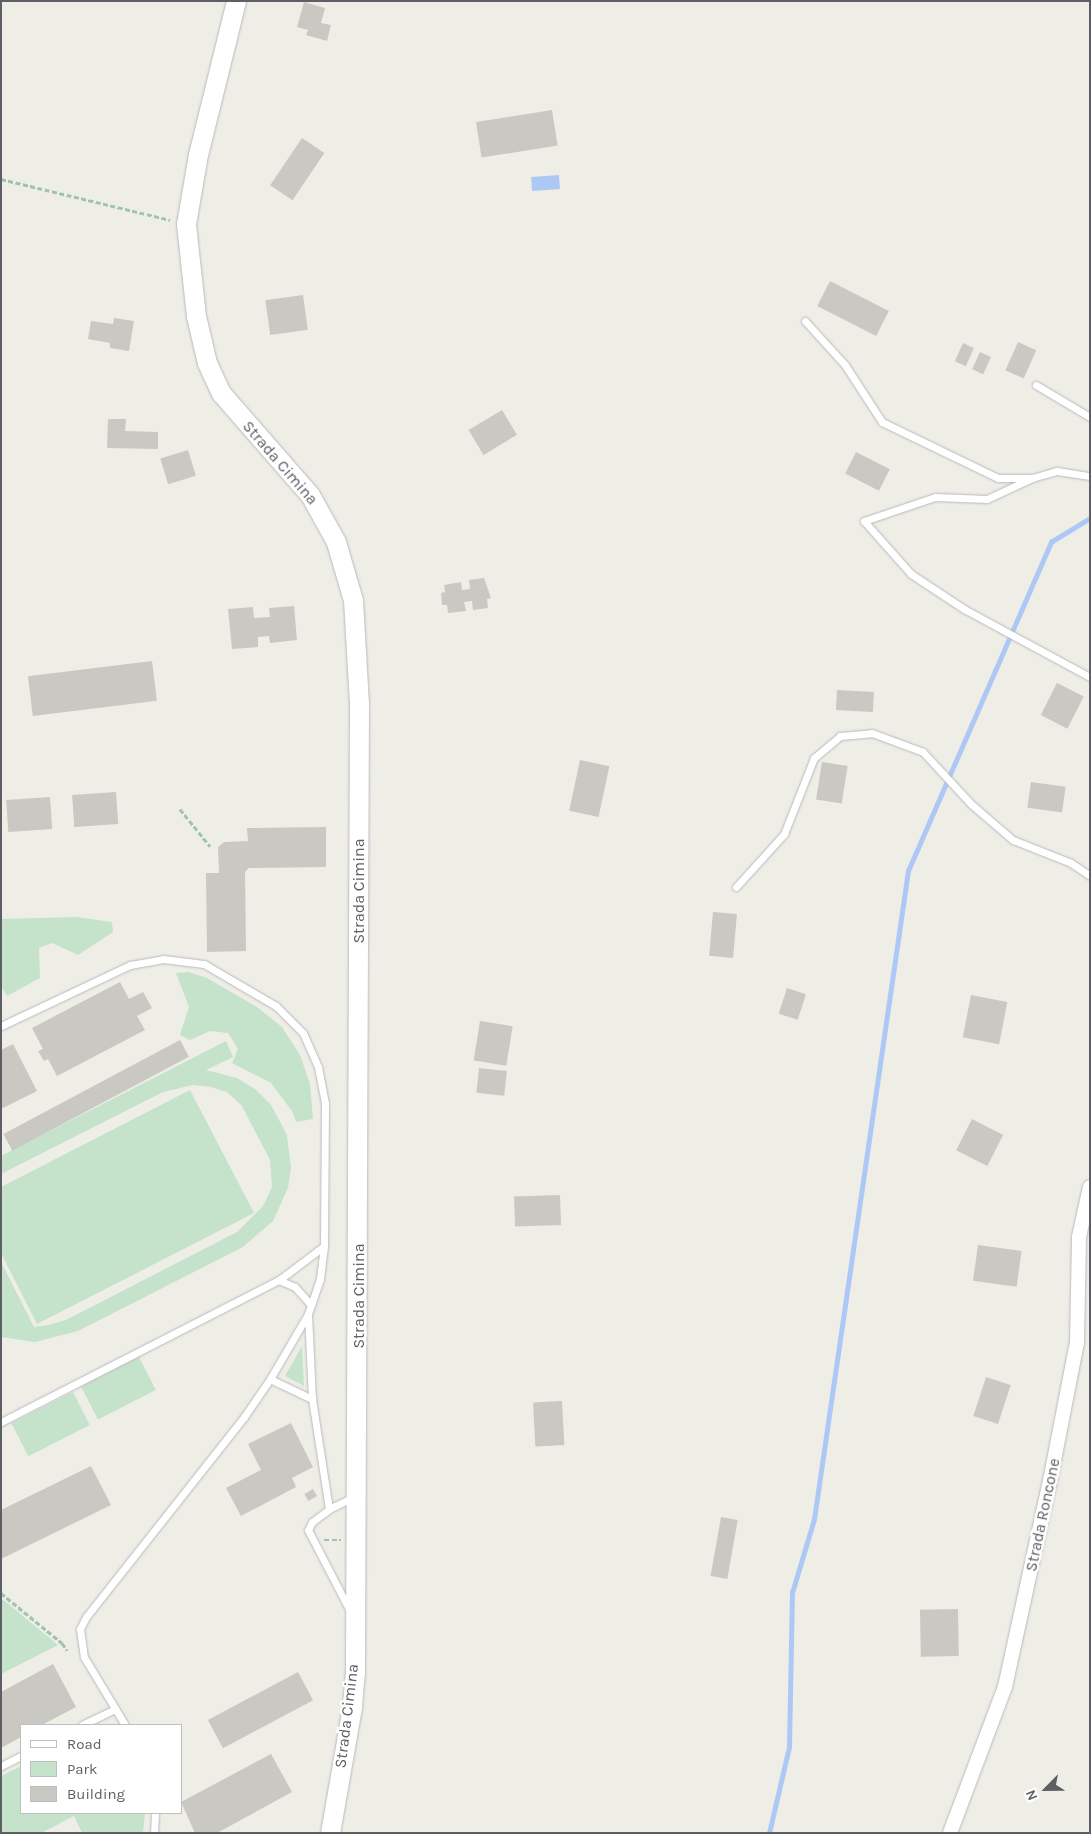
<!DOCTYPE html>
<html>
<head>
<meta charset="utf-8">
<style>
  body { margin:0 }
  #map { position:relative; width:1091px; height:1834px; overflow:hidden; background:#eeeee6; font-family:Karla,sans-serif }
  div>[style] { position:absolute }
  .green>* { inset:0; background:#c5e2cb; transform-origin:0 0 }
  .water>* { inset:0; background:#aec8f6; transform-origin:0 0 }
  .stream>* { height:4.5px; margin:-2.25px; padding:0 2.25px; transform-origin:2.25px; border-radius:2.25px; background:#aec8f6 }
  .building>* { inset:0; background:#c9c8c2; transform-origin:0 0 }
  .path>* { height:2.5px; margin-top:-1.25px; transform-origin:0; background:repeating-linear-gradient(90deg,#9ec3b1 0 5px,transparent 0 7.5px) }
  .roads { filter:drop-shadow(0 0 1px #b8b9be) drop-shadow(0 0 1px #b8b9be) }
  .service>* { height:7px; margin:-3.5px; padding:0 3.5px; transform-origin:3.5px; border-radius:3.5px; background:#fff }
  .minor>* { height:14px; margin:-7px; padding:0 7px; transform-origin:7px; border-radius:7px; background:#fff }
  .secondary>* { height:19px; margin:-9.5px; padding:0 9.5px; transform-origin:9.5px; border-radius:9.5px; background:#fff }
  span { translate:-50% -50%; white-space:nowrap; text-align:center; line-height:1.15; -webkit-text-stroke:5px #fff; paint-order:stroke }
  .street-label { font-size:16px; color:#5d5f64 }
  .frame { position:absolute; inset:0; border:2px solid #5d5f64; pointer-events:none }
  .legend { position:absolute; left:20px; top:1724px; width:162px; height:90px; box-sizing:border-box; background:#fff; border:1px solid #bebfc1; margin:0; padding:6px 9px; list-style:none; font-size:15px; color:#5d5f64 }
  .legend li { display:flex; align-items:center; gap:10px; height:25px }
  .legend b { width:25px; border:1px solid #bebfc1 }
  .north { position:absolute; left:1021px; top:1764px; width:50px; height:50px; -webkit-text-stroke:4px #fff; paint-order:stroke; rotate:247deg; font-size:14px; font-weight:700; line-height:20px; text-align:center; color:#5d5f64 }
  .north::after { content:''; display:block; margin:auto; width:18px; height:22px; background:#5d5f64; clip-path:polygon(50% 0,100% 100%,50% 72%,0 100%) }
</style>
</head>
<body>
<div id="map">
  <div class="green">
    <i style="clip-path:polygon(76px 917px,112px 922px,113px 932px,78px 955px,52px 943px,39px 948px,40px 978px,7px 996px,1px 986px,1px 919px)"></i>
    <i style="clip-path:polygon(189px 972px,207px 978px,257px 1007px,282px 1027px,300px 1055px,310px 1084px,313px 1119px,296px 1122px,292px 1111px,271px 1083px,232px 1063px,238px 1049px,228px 1033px,210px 1031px,190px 1040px,180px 1035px,189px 1007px,176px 973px)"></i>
    <i style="clip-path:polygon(226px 1041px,233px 1057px,206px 1070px,237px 1078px,255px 1089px,271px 1105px,287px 1135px,291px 1168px,288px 1188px,273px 1221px,243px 1247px,78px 1331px,35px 1342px,1px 1337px,1px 1262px,34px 1327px,48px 1325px,66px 1320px,237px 1232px,263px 1206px,272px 1187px,270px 1160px,242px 1106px,227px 1092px,211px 1087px,193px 1085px,163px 1092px,1px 1174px,1px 1156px)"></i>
    <i style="clip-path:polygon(190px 1090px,254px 1213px,37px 1324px,1px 1253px,1px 1187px)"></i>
    <i style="clip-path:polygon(302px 1346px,304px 1386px,285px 1376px)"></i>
    <i style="left:139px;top:1357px;width:37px;height:65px;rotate:63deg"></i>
    <i style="left:73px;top:1392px;width:37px;height:69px;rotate:63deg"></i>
    <i style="clip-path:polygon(1px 1598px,58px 1645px,1px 1674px)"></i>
    <i style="clip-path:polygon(21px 1766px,21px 1813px,145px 1813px,143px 1833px,82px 1833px,74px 1816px,41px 1833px,1px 1833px,1px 1776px)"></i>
  </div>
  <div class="water">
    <i style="left:559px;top:175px;width:14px;height:28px;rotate:86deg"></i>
  </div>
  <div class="stream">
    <i style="left:769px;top:1833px;width:88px;rotate:-76.9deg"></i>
    <i style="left:789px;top:1747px;width:154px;rotate:-88.9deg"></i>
    <i style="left:792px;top:1593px;width:77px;rotate:-73.4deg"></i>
    <i style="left:814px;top:1519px;width:655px;rotate:-81.75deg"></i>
    <i style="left:908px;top:871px;width:359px;rotate:-66.5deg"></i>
    <i style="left:1051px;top:542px;width:46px;rotate:-31.6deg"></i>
  </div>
  <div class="building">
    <i style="clip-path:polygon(304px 2px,325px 8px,321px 23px,331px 25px,327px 41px,306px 35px,308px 30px,297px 27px)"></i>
    <i style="left:552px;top:110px;width:36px;height:77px;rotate:81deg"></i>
    <i style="left:302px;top:138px;width:27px;height:57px;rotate:34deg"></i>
    <i style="left:830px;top:281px;width:66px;height:28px;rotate:27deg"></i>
    <i style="left:303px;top:295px;width:35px;height:38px;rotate:82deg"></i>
    <i style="clip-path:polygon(114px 318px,134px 321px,129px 351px,110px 348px,110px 343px,88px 339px,91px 321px,113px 324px)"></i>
    <i style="left:1018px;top:342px;width:20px;height:31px;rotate:24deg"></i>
    <i style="left:963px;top:343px;width:12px;height:20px;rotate:24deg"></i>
    <i style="left:980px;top:352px;width:12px;height:19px;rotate:24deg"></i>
    <i style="left:502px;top:410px;width:29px;height:39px;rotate:59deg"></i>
    <i style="clip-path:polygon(108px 419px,126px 419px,125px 431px,158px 432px,158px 449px,107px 448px)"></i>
    <i style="left:188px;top:450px;width:27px;height:29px;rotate:73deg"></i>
    <i style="left:856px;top:452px;width:38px;height:24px;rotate:27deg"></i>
    <i style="clip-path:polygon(484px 578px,491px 598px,487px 599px,488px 608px,473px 610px,472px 601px,464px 602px,466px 611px,448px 613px,447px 605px,442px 605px,441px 593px,445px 592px,444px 585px,461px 582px,462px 590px,470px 589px,469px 580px)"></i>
    <i style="clip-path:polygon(294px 606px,297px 640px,270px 643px,269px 636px,258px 637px,258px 647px,232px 649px,228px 609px,253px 607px,254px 618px,270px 617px,269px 608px)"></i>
    <i style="left:152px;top:661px;width:40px;height:125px;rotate:83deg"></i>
    <i style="left:1057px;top:683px;width:30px;height:36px;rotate:27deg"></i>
    <i style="left:837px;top:690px;width:37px;height:20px;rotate:3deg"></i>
    <i style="left:580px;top:760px;width:30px;height:52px;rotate:12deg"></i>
    <i style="left:822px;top:762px;width:26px;height:38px;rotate:9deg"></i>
    <i style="left:1031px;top:782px;width:35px;height:26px;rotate:8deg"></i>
    <i style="left:116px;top:792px;width:32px;height:44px;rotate:86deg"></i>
    <i style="left:50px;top:797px;width:32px;height:44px;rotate:86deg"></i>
    <i style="clip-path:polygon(326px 827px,326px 867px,249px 868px,245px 872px,246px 951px,207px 952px,206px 873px,219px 873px,218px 847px,224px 842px,248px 841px,247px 828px)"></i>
    <i style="left:713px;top:912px;width:24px;height:44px;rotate:5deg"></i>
    <i style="clip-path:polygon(120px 982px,129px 999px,143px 992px,152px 1008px,137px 1016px,145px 1030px,57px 1076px,48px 1059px,44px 1061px,38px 1051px,43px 1049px,32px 1028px)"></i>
    <i style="left:787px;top:988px;width:20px;height:27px;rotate:18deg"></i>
    <i style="left:971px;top:995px;width:37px;height:43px;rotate:11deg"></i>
    <i style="left:480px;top:1021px;width:33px;height:40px;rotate:9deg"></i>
    <i style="left:180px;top:1040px;width:19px;height:200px;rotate:62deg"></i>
    <i style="clip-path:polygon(13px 1044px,37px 1091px,1px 1109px,1px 1050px)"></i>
    <i style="left:479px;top:1068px;width:28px;height:25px;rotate:6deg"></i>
    <i style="left:972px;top:1119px;width:35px;height:35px;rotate:27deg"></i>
    <i style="left:560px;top:1195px;width:30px;height:46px;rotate:88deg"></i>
    <i style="left:978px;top:1245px;width:44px;height:36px;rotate:8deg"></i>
    <i style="left:986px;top:1377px;width:26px;height:41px;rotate:18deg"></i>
    <i style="left:562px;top:1401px;width:44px;height:29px;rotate:87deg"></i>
    <i style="clip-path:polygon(291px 1423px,313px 1467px,292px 1478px,296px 1487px,241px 1516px,226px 1488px,261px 1470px,248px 1444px)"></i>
    <i style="clip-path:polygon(91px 1466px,111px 1505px,1px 1559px,1px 1510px)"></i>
    <i style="left:313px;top:1489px;width:8px;height:10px;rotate:60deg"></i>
    <i style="left:721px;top:1517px;width:17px;height:60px;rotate:10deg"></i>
    <i style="left:958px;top:1609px;width:47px;height:38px;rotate:89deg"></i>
    <i style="clip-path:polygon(53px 1664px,76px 1707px,42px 1725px,21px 1725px,21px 1737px,1px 1748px,1px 1692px)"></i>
    <i style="left:298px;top:1672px;width:32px;height:102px;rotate:62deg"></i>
    <i style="clip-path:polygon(271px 1754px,292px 1792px,217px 1833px,195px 1833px,181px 1802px)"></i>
  </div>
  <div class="path">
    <i style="left:1px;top:179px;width:174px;rotate:13.6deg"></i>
    <i style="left:180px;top:809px;width:48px;rotate:51deg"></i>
    <i style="left:324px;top:1540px;width:17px"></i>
    <i style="left:1px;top:1593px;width:79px;rotate:39.3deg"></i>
    <i style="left:62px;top:1643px;width:9px;rotate:54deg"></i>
  </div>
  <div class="roads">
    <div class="service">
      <i style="left:805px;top:321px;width:59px;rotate:47.7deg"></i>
      <i style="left:845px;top:365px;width:68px;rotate:57deg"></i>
      <i style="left:882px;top:422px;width:129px;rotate:25.8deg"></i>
      <i style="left:998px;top:478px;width:34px"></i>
      <i style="left:1032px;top:478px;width:26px;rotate:-16deg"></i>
      <i style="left:1057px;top:471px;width:33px;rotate:9deg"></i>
      <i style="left:1036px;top:385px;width:63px;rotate:30.7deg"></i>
      <i style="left:1032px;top:478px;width:50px;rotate:155deg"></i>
      <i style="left:987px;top:499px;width:52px;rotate:-177.8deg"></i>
      <i style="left:935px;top:497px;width:75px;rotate:161.3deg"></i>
      <i style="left:864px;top:521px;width:71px;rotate:48.4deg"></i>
      <i style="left:911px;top:574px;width:64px;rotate:33.4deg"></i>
      <i style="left:964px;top:609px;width:143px;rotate:28.4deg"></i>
      <i style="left:736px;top:887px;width:72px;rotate:-47.8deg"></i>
      <i style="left:784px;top:834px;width:82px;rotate:-68.5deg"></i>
      <i style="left:814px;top:758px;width:34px;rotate:-40deg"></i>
      <i style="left:840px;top:736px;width:32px;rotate:-5deg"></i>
      <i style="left:872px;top:733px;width:54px;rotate:20.4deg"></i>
      <i style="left:923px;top:752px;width:71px;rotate:47.3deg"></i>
      <i style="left:971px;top:804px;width:55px;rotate:40.6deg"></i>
      <i style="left:1013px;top:840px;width:62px;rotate:21.6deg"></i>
      <i style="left:1071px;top:863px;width:23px;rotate:34deg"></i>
      <i style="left:1px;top:1026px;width:143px;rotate:-25.3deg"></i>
      <i style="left:130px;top:965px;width:34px;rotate:-10deg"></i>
      <i style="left:163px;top:959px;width:41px;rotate:7deg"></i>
      <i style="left:204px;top:964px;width:83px;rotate:30.3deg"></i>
      <i style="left:276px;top:1006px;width:38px;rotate:45deg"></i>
      <i style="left:303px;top:1033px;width:37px;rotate:66deg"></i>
      <i style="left:318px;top:1067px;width:37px;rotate:79deg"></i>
      <i style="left:325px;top:1103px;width:143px;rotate:90.4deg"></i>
      <i style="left:324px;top:1246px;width:33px;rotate:97deg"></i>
      <i style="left:320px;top:1279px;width:37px;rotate:109deg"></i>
      <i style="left:308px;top:1314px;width:75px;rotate:120.3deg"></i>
      <i style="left:270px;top:1379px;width:46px;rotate:124.4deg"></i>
      <i style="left:244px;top:1417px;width:255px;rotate:128.3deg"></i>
      <i style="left:86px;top:1617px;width:13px;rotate:117deg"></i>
      <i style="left:80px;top:1629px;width:28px;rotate:82deg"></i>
      <i style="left:84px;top:1657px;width:79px;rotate:58.9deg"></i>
      <i style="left:279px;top:1280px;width:17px;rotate:24deg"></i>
      <i style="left:295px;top:1287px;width:24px;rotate:48deg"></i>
      <i style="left:308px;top:1314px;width:85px;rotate:87.3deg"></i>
      <i style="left:312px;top:1399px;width:111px;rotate:81.2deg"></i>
      <i style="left:270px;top:1379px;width:47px;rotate:25.5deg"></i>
      <i style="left:1px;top:1422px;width:312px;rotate:-27.1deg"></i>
      <i style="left:279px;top:1280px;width:56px;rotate:-37.1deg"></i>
      <i style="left:350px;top:1611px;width:91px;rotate:-117.4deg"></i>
      <i style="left:308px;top:1530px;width:9px;rotate:-63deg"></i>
      <i style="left:312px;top:1522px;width:21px;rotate:-37deg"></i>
      <i style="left:329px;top:1509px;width:28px;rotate:-26deg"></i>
      <i style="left:82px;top:1725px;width:37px;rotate:-26deg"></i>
      <i style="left:1px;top:1766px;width:22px;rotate:-27deg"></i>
      <i style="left:154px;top:1833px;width:20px;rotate:-87deg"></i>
    </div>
    <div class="minor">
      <i style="left:950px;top:1833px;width:156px;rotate:-69.4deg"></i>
      <i style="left:1005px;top:1687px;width:211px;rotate:-77.7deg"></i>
      <i style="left:1050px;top:1481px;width:142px;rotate:-79deg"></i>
      <i style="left:1077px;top:1342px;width:105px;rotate:-88.9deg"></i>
      <i style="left:1079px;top:1237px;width:51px;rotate:-77.6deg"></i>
    </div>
    <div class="secondary">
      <i style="left:236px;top:1px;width:158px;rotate:103.9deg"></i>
      <i style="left:198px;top:154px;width:71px;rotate:99.7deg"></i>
      <i style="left:186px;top:224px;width:93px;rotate:83.8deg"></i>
      <i style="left:196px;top:316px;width:48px;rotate:76.8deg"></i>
      <i style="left:207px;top:363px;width:33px;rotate:65deg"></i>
      <i style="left:221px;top:393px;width:135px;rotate:48.9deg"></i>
      <i style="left:310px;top:495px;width:54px;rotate:61deg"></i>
      <i style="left:336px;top:542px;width:60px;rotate:73.7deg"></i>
      <i style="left:353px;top:600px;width:104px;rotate:86.7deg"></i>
      <i style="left:359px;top:704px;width:967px;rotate:90.24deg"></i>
      <i style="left:355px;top:1671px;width:36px;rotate:95deg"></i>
      <i style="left:352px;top:1707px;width:128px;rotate:99.9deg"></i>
    </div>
  </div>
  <div class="street-label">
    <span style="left:280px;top:463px;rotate:49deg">Strada Cimina</span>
    <span style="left:359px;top:891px;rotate:-90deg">Strada Cimina</span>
    <span style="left:359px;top:1296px;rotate:-90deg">Strada Cimina</span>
    <span style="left:1043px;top:1515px;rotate:-78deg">Strada Roncone</span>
    <span style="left:347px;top:1716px;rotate:-83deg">Strada Cimina</span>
  </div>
  <div class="frame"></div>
  <ul class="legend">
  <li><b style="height:6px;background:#fff"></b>Road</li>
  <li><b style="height:14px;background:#c5e2cb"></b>Park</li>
  <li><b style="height:14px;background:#c9c8c2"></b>Building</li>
  </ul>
  <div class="north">N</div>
</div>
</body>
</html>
